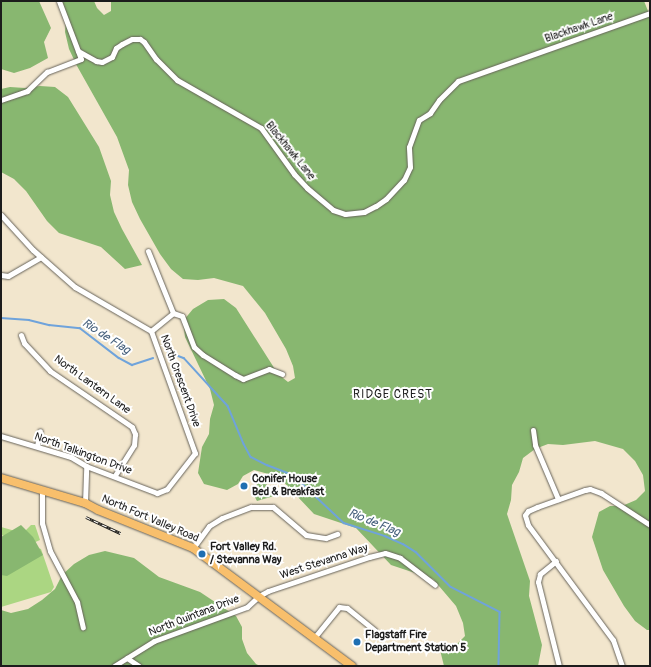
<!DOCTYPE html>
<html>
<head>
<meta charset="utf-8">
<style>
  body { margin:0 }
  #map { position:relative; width:651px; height:667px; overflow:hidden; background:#f2e6cd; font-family:Pangolin,sans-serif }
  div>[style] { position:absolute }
  .green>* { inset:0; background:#abd682 }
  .forest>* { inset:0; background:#88b770 }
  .stream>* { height:1.5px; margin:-0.75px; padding:0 0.75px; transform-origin:0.75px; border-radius:0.75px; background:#6fa3db }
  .roads { filter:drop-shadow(0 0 1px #67635a) drop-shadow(0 0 1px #67635a) }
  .minor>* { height:5px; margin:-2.5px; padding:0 2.5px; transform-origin:2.5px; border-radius:2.5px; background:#fff }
  .primary>* { height:8px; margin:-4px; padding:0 4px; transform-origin:4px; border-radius:4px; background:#f8bf6c }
  .rail>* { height:3px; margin-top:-1.5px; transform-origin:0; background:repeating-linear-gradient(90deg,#fff 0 4.5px,#1c1c1c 0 9px); box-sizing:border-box; border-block:1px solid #1c1c1c }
  .dots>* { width:11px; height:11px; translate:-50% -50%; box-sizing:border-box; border:2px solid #fff; border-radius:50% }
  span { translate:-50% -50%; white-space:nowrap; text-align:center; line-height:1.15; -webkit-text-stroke:4px #fff; paint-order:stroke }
  .street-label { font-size:11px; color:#1c1c1c }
  .poi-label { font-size:11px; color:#1c1c1c; font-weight:700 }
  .left { translate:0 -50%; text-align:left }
  .water-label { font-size:12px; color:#46607c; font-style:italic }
  .neighbourhood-label { font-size:12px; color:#1c1c1c; letter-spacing:1px }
  .frame { position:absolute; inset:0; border:2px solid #1c1c1c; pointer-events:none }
</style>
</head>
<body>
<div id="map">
  <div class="green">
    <i style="clip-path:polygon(31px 525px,35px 525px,40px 540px,31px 544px,1px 535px,1px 527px,19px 532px,26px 530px)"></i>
    <i style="clip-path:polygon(1px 537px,41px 549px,54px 587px,51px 592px,1px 607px)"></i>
  </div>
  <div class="forest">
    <i style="clip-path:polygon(1px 1px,39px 1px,51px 28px,44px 42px,48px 58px,30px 68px,14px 73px,1px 69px)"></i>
    <i style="clip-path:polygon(62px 1px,94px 1px,97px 8px,104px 15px,111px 11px,111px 1px,644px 1px,650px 16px,650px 630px,647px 630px,635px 621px,624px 606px,603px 570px,592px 537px,599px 512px,610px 506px,622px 506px,636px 500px,645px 491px,643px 475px,635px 461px,623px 449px,595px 441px,563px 445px,548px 444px,535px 449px,523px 458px,519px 472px,512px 485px,511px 500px,507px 514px,530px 581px,529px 596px,542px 645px,538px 666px,444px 666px,440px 650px,448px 643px,458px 643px,465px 636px,463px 623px,456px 606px,433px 579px,391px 565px,356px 528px,314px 514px,279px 477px,254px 470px,243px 476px,238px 484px,227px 490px,204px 484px,198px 473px,202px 447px,209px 434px,210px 419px,214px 405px,210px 389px,185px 337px,183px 321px,193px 309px,208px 300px,224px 299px,236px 308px,278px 374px,288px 382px,295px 378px,293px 366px,286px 349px,265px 313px,243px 286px,214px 278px,198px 280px,183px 279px,171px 269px,160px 254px,140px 219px,132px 202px,128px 185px,129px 170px,117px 137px,77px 66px,69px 49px,65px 32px,66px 17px)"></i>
    <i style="clip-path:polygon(40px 86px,55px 87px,68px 97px,99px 147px,111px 181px,110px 195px,114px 212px,122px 229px,142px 265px,125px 269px,101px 247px,59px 233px,47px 221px,26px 191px,14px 179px,1px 172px,1px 89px,10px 87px,25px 88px)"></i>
    <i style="clip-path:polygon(263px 479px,274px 496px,257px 501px,251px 490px)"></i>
    <i style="clip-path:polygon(21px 525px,33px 537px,43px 555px,7px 576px,1px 575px,1px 537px)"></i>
    <i style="clip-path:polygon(105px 551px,134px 558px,159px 577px,200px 592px,236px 616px,242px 627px,242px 639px,247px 653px,256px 664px,260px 666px,1px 666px,1px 610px,11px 613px,28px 609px,42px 600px,55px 589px,62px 575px,74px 564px,89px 555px)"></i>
  </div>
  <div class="stream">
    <i style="left:1px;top:318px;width:28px;rotate:4deg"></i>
    <i style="left:29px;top:320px;width:21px;rotate:14deg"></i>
    <i style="left:49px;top:325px;width:31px;rotate:6deg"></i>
    <i style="left:80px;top:328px;width:49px;rotate:37.6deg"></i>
    <i style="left:119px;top:358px;width:15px;rotate:28deg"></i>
    <i style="left:132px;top:365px;width:22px;rotate:-18deg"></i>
    <i style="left:168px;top:352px;width:17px;rotate:21deg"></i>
    <i style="left:184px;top:358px;width:65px;rotate:47.5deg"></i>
    <i style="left:228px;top:406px;width:41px;rotate:67.2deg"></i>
    <i style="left:244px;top:444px;width:15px;rotate:62deg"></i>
    <i style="left:251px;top:457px;width:18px;rotate:27deg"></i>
    <i style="left:267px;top:465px;width:28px;rotate:21deg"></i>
    <i style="left:293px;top:475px;width:70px;rotate:43.3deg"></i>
    <i style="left:344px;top:523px;width:43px;rotate:17.6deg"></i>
    <i style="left:385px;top:536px;width:20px;rotate:24deg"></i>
    <i style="left:403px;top:544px;width:15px;rotate:32deg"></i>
    <i style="left:416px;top:552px;width:49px;rotate:45deg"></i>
    <i style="left:451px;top:587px;width:55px;rotate:27deg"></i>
    <i style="left:500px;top:612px;width:54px;rotate:91.1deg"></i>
  </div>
  <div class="roads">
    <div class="minor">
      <i style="left:78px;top:51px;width:21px;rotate:29deg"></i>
      <i style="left:96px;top:61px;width:6px;rotate:9deg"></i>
      <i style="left:102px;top:62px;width:11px;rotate:-27deg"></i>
      <i style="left:112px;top:57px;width:10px;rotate:-66deg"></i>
      <i style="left:116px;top:48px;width:7px;rotate:-34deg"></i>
      <i style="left:122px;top:44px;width:11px;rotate:-27deg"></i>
      <i style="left:132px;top:39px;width:8px"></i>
      <i style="left:140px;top:39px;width:5px;rotate:37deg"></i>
      <i style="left:144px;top:42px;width:21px;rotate:55deg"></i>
      <i style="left:156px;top:59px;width:30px;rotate:45deg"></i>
      <i style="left:177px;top:80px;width:97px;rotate:29.7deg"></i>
      <i style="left:261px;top:128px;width:57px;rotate:54.3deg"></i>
      <i style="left:294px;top:174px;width:19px;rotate:47deg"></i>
      <i style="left:307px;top:188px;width:34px;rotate:40deg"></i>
      <i style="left:333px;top:210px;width:13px;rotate:18deg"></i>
      <i style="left:345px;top:214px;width:19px;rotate:-6deg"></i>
      <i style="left:364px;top:212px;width:13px;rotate:-27deg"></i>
      <i style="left:376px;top:206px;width:12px;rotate:-35deg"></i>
      <i style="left:386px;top:199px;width:26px;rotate:-47deg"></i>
      <i style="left:404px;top:180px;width:14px;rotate:-65deg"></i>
      <i style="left:410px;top:167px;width:20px;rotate:-93deg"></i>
      <i style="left:409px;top:147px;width:29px;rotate:-70deg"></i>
      <i style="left:419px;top:120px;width:13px;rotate:-32deg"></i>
      <i style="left:430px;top:113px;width:16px;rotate:-55deg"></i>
      <i style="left:439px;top:100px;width:27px;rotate:-45deg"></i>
      <i style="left:458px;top:81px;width:204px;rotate:-19.5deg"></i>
      <i style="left:1px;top:100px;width:28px;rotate:-19deg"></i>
      <i style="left:27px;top:91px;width:28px;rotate:-44deg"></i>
      <i style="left:47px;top:72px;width:36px;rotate:-21deg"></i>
      <i style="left:81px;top:59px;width:62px;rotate:-110.8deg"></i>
      <i style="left:1px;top:215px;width:47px;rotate:47.6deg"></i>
      <i style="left:33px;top:250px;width:56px;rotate:41.4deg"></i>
      <i style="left:75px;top:287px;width:88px;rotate:30.1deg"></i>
      <i style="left:151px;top:331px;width:130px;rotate:70.2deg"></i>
      <i style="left:195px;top:453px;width:46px;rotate:127.9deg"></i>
      <i style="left:167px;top:489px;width:11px;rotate:158deg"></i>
      <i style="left:157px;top:493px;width:76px;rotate:-159.2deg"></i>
      <i style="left:86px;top:466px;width:17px;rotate:-149deg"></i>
      <i style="left:71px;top:457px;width:73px;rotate:-163.3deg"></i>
      <i style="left:148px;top:251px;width:67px;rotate:68deg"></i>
      <i style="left:1px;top:275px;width:7px;rotate:8deg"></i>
      <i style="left:8px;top:276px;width:38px;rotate:-30deg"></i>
      <i style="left:151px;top:331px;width:28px;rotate:-39deg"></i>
      <i style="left:173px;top:313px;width:9px;rotate:18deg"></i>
      <i style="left:182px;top:316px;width:33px;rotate:69deg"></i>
      <i style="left:194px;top:347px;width:12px;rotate:42deg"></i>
      <i style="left:203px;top:355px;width:38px;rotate:32deg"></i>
      <i style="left:235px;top:375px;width:9px;rotate:27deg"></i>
      <i style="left:243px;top:379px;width:28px;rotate:-21deg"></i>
      <i style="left:269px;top:369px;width:14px;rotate:21deg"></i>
      <i style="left:21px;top:335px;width:9px;rotate:69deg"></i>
      <i style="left:24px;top:343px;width:38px;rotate:47deg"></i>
      <i style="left:50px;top:371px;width:99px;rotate:34.3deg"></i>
      <i style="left:132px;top:427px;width:8px;rotate:67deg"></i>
      <i style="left:135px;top:434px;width:11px;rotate:95deg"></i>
      <i style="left:134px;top:445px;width:36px;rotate:122deg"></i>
      <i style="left:533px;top:430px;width:15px;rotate:82deg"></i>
      <i style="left:535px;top:445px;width:59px;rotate:66.9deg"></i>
      <i style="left:37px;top:446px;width:15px;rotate:-79deg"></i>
      <i style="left:42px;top:490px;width:33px;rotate:90deg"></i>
      <i style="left:42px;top:523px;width:29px;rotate:74deg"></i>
      <i style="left:50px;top:551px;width:58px;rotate:62.1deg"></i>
      <i style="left:77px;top:602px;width:26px;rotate:77deg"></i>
      <i style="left:85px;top:503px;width:37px;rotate:-88deg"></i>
      <i style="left:193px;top:548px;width:27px;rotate:-54deg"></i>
      <i style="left:209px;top:526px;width:15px;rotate:-32deg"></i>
      <i style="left:222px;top:518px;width:31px;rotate:-21deg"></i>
      <i style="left:251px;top:507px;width:22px"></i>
      <i style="left:273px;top:507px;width:43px;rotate:40.3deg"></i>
      <i style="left:306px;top:535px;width:20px;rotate:9deg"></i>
      <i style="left:326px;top:538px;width:12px;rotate:-20deg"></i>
      <i style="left:556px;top:561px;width:21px;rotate:141deg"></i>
      <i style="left:540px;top:574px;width:8px;rotate:104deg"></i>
      <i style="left:538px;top:582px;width:87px;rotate:76deg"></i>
      <i style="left:314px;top:638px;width:40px;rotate:-51deg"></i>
      <i style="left:339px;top:607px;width:8px;rotate:7deg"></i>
      <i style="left:347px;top:608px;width:36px;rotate:39deg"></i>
      <i style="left:127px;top:658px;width:14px;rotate:34deg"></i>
      <i style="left:114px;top:666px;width:47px;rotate:-32deg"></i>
      <i style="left:154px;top:641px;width:99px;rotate:-20.1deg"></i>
      <i style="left:247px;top:607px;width:16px;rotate:-43deg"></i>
      <i style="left:259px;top:596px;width:10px;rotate:-29deg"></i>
      <i style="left:268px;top:591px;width:107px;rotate:-18.6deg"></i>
      <i style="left:369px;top:557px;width:16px;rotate:-14deg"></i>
      <i style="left:385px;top:553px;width:16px;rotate:18deg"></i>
      <i style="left:400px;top:558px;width:44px;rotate:37.6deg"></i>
      <i style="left:622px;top:666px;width:28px;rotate:-109deg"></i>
      <i style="left:613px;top:640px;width:143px;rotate:-126.5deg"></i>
      <i style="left:528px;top:525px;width:10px;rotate:-107deg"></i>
      <i style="left:525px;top:515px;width:5px;rotate:-53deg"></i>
      <i style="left:528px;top:511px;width:10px;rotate:-24deg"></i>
      <i style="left:537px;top:507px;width:51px;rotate:-19.5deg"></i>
      <i style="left:585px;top:490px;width:5px;rotate:-11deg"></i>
      <i style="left:590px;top:489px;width:12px;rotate:20deg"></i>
      <i style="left:601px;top:493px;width:59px;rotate:33.1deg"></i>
    </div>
    <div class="primary">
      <i style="left:1px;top:478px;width:88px;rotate:16.6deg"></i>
      <i style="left:85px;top:503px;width:15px;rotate:28deg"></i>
      <i style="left:98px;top:510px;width:102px;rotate:21.8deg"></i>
      <i style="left:193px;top:548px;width:198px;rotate:36.6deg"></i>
    </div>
  </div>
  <div class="rail">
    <i style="left:86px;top:517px;width:38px;rotate:25deg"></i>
  </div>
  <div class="dots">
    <i style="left:244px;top:486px;background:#1f6fb2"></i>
    <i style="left:202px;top:554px;background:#1f6fb2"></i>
    <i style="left:357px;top:642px;background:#1f6fb2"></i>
  </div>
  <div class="street-label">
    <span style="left:579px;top:28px;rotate:-19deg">Blackhawk Lane</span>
    <span style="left:290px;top:151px;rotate:51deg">Blackhawk Lane</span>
    <span style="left:180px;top:381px;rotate:70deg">North Crescent Drive</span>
    <span style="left:92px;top:385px;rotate:36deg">North Lantern Lane</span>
    <span style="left:83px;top:454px;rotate:20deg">North Talkington Drive</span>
    <span style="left:150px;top:519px;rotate:23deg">North Fort Valley Road</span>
    <span style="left:324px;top:562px;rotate:-18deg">West Stevanna Way</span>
    <span style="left:194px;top:616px;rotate:-21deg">North Quintana Drive</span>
  </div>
  <div class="poi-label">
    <span class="left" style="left:252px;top:486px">Conifer House<br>Bed &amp; Breakfast</span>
    <span class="left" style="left:210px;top:554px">Fort Valley Rd.<br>/ Stevanna Way</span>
    <span class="left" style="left:365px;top:642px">Flagstaff Fire<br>Department Station 5</span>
  </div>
  <div class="water-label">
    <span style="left:106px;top:337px;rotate:33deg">Rio de Flag</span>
    <span style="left:374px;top:523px;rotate:22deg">Rio de Flag</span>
  </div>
  <div class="neighbourhood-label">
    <span style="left:393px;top:395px">RIDGE CREST</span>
  </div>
  <div class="frame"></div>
</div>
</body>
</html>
